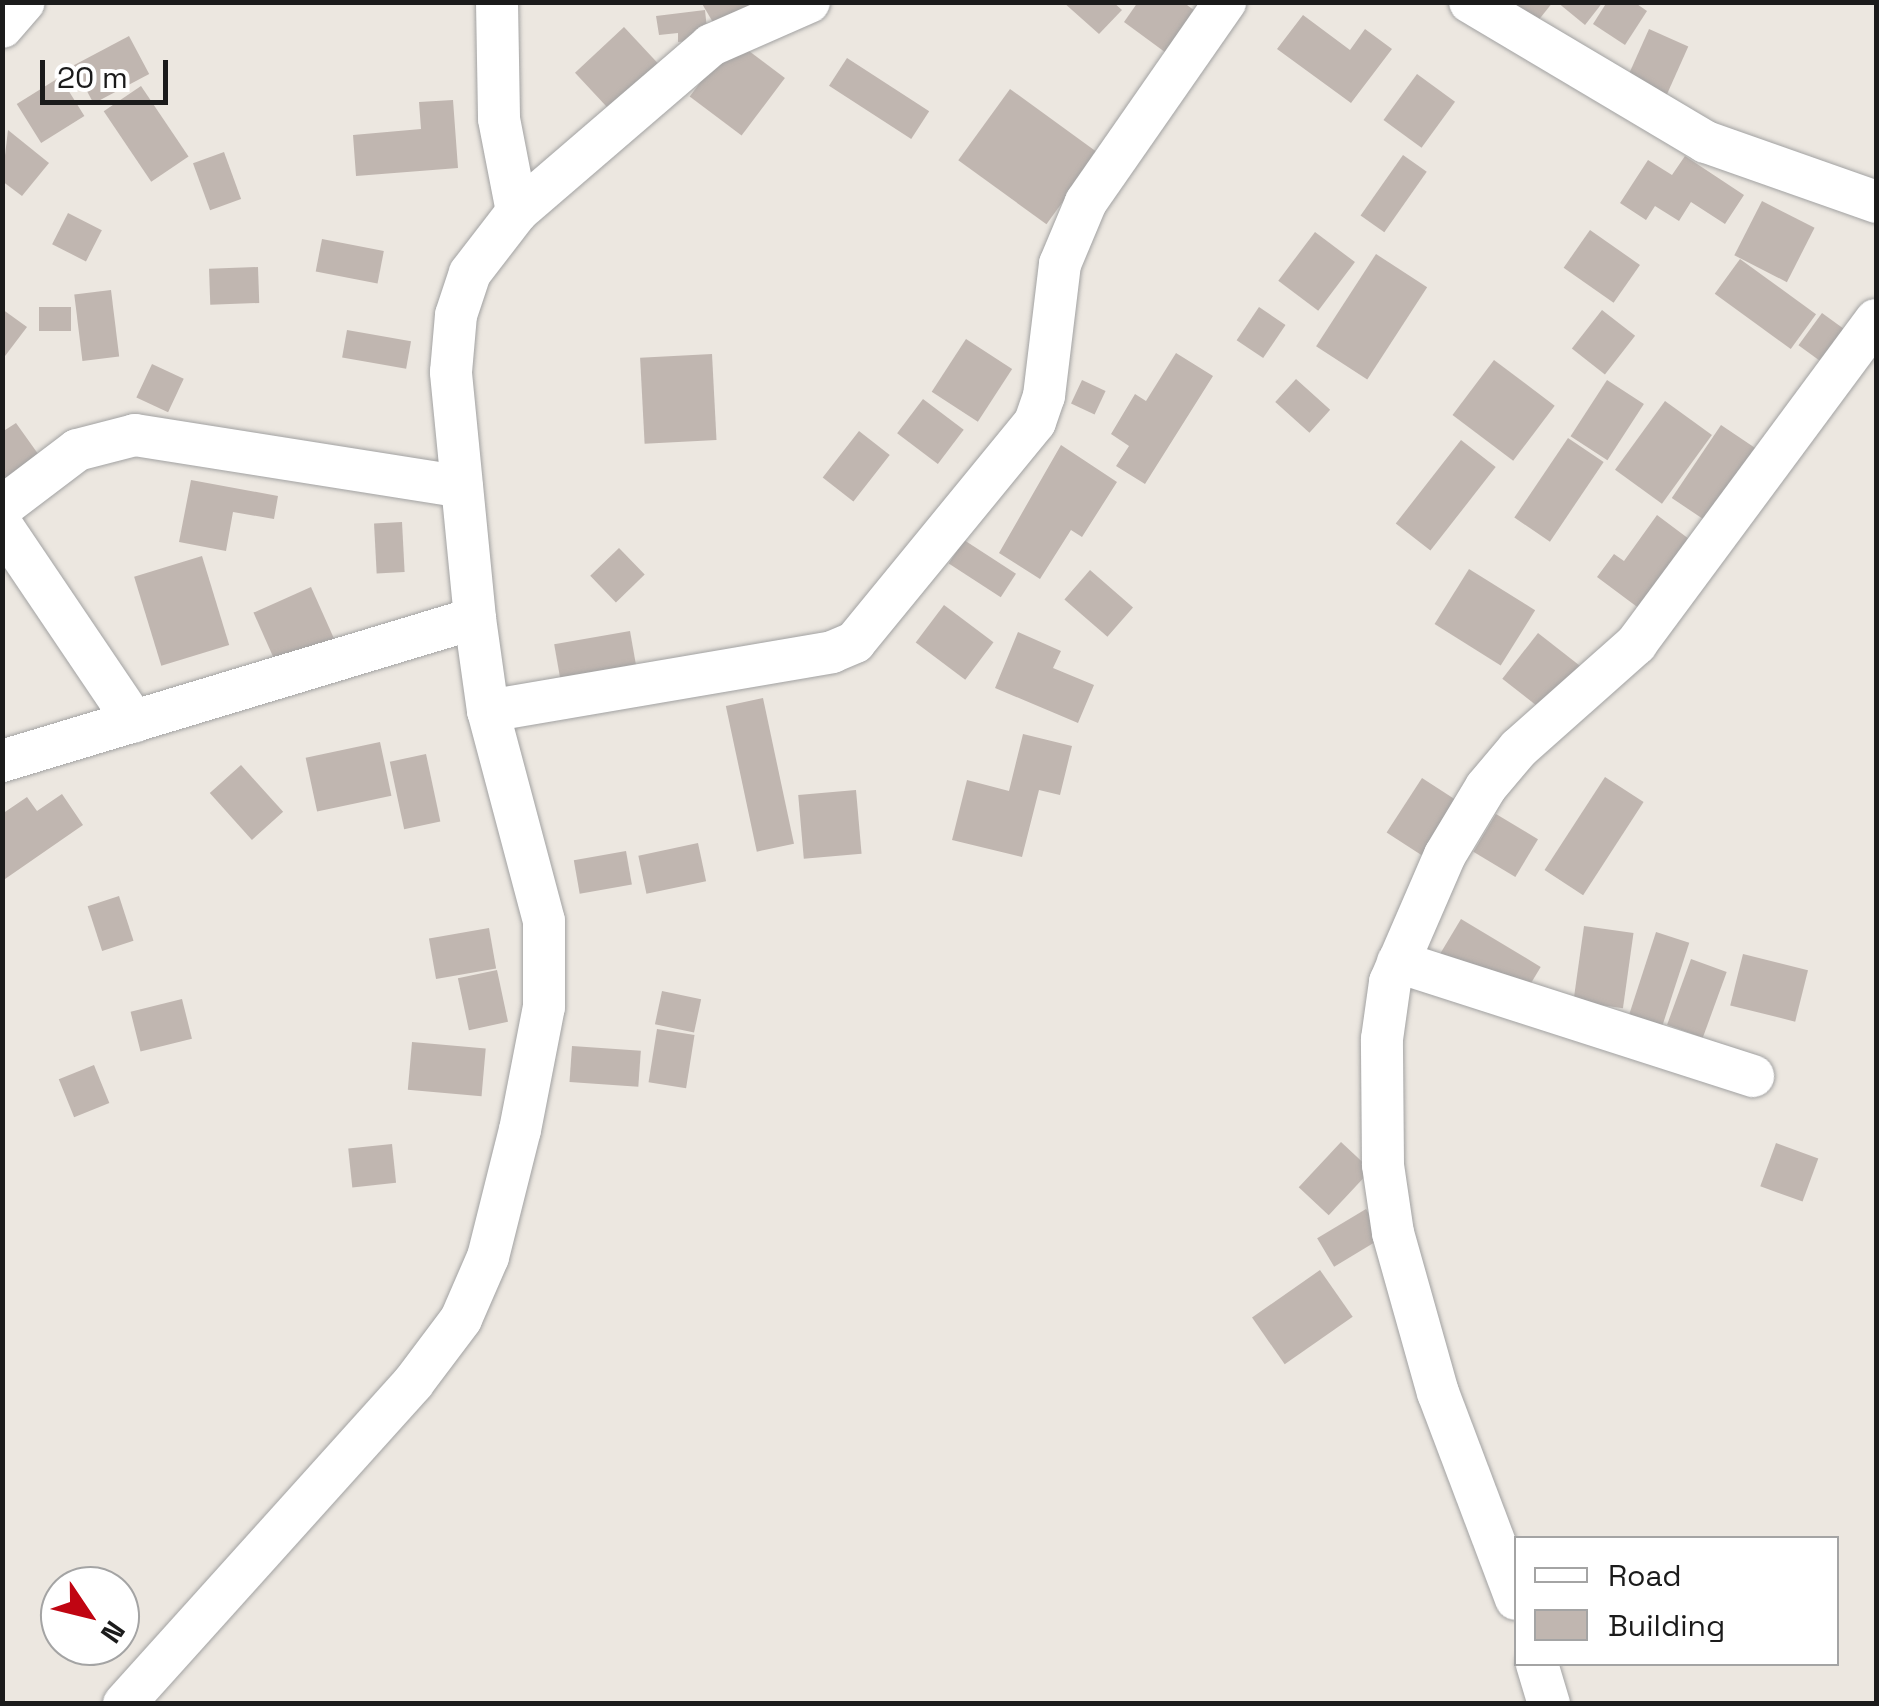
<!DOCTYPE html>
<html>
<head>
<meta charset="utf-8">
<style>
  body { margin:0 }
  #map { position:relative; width:1879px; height:1706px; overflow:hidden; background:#ece7e0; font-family:"Space Grotesk",sans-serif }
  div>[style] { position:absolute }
  .building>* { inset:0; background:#c0b6b0; transform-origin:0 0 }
  .roads { filter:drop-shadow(0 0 2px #a2a2a2) drop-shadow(0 0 2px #a2a2a2) }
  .minor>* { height:42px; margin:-21px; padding:0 21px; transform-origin:21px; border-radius:21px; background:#fff }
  span { translate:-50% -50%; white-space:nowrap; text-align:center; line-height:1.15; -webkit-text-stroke:8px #fff; paint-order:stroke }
  .frame { position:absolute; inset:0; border:5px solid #1b1b1b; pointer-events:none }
  .legend { position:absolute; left:1514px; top:1536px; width:325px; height:130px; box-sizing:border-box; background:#fff; border:2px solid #a4a4a4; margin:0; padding:12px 18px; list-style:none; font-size:30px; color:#1b1b1b }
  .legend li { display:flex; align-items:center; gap:20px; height:50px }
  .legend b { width:50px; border:2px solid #a4a4a4 }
  .north { position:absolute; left:40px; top:1566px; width:100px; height:100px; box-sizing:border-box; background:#fff; border:2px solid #a4a4a4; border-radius:50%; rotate:125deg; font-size:28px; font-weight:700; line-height:40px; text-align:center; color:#1b1b1b }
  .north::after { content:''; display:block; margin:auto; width:35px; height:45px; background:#c00512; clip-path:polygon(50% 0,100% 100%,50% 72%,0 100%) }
  .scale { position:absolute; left:40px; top:60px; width:128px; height:45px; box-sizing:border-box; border:5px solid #1b1b1b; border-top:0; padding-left:12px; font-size:30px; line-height:35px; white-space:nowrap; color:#1b1b1b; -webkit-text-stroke:8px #fff; paint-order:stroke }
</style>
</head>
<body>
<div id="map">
  <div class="building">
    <i style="clip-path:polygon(701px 2px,754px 2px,760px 12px,721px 36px)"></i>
    <i style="clip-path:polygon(1063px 2px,1113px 2px,1122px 10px,1099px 34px)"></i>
    <i style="clip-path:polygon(1138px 2px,1183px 2px,1203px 17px,1173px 58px,1124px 22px)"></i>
    <i style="clip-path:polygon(1501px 2px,1553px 2px,1529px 32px)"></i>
    <i style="clip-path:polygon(1557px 2px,1603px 2px,1585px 25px)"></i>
    <i style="clip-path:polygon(1607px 2px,1634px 2px,1647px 11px,1625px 45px,1593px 24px)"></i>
    <i style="clip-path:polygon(705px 10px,708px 39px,678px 42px,678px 33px,659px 35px,656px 16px)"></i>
    <i style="clip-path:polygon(1303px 15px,1350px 50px,1365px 29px,1392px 49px,1351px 103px,1277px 49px)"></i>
    <i style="left:624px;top:27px;width:53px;height:67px;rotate:47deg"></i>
    <i style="left:1649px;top:29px;width:43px;height:68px;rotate:24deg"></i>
    <i style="left:129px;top:36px;width:43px;height:63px;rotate:62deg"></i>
    <i style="left:733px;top:39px;width:65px;height:72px;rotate:37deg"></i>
    <i style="left:847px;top:58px;width:98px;height:33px;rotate:33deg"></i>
    <i style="left:1417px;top:74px;width:47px;height:57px;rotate:36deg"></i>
    <i style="left:60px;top:77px;width:46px;height:51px;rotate:58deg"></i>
    <i style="left:141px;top:86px;width:85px;height:45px;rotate:56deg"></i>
    <i style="left:1010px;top:89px;width:109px;height:88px;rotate:36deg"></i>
    <i style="clip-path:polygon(453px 100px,458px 168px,356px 176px,353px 135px,421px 129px,419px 102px)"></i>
    <i style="clip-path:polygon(8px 130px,49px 163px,22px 196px,2px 181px)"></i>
    <i style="left:224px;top:152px;width:50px;height:33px;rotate:70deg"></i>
    <i style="left:1403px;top:155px;width:29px;height:74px;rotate:35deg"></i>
    <i style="clip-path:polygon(1685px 156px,1744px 195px,1725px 224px,1691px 202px,1679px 221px,1655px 206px,1646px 220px,1620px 203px,1648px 160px,1672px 175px)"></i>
    <i style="left:1762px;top:201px;width:59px;height:61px;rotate:27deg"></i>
    <i style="left:68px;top:213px;width:38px;height:35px;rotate:27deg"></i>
    <i style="left:1590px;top:230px;width:61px;height:46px;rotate:35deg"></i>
    <i style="left:1315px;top:232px;width:50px;height:61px;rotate:37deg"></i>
    <i style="left:322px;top:239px;width:63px;height:33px;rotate:11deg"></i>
    <i style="left:1376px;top:254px;width:61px;height:110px;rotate:33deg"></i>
    <i style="left:1740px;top:259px;width:94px;height:43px;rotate:36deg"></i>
    <i style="left:258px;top:267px;width:36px;height:49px;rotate:88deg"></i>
    <i style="left:111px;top:290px;width:67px;height:37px;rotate:83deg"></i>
    <i style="left:71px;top:307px;width:24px;height:32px;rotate:90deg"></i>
    <i style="left:1259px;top:307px;width:32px;height:40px;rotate:34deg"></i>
    <i style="clip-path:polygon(2px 309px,27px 327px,2px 360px)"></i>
    <i style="left:1602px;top:310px;width:42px;height:49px;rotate:38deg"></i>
    <i style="left:1822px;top:313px;width:37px;height:40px;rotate:36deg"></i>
    <i style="left:347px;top:330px;width:65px;height:28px;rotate:10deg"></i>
    <i style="left:966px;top:339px;width:55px;height:63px;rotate:33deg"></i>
    <i style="clip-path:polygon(1176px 353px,1213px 376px,1145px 484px,1116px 466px,1129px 446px,1111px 434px,1135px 394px,1146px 401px)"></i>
    <i style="left:712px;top:354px;width:86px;height:72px;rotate:87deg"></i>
    <i style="left:1494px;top:360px;width:76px;height:69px;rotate:37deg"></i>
    <i style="left:152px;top:364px;width:35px;height:37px;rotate:25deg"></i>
    <i style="left:1296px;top:379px;width:46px;height:31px;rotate:42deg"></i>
    <i style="left:1082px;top:380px;width:26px;height:26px;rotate:25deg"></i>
    <i style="left:1607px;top:380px;width:44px;height:67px;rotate:33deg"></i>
    <i style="left:923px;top:399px;width:51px;height:43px;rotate:37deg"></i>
    <i style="left:1665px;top:401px;width:58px;height:85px;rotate:36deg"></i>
    <i style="clip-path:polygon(16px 423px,46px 465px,2px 486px,2px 432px)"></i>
    <i style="left:1721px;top:425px;width:48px;height:88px;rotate:34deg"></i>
    <i style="left:859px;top:431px;width:39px;height:59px;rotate:38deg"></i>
    <i style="left:1568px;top:438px;width:43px;height:96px;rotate:34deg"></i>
    <i style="left:1461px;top:440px;width:44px;height:106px;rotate:38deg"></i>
    <i style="clip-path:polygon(1061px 445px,1117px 482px,1082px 537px,1071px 530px,1040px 579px,999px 553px)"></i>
    <i style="clip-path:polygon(191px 480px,278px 496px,274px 519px,233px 512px,226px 551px,179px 542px)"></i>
    <i style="clip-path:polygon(1657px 515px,1689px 539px,1648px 615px,1597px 577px,1614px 554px,1624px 561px)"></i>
    <i style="left:402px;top:522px;width:50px;height:28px;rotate:87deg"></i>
    <i style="left:964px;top:540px;width:62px;height:28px;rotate:33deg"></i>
    <i style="left:619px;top:548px;width:37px;height:40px;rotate:46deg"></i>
    <i style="left:202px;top:556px;width:93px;height:71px;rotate:73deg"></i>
    <i style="left:1469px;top:569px;width:78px;height:65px;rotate:32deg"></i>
    <i style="left:1090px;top:570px;width:57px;height:39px;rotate:41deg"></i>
    <i style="left:311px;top:587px;width:68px;height:63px;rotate:66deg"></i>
    <i style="left:944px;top:605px;width:62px;height:47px;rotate:37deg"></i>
    <i style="left:630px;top:631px;width:50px;height:77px;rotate:80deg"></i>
    <i style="clip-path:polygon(1018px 632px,1061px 651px,1053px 668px,1094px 685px,1078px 723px,995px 688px)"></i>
    <i style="left:1538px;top:633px;width:58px;height:58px;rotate:38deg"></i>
    <i style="left:763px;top:698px;width:149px;height:38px;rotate:78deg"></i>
    <i style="clip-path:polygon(1023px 734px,1072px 746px,1060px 795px,1039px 790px,1022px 857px,952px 840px,967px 780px,1009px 791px)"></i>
    <i style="left:380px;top:742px;width:55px;height:76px;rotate:78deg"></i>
    <i style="left:426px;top:754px;width:69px;height:37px;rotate:78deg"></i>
    <i style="left:241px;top:765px;width:63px;height:42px;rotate:48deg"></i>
    <i style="left:1605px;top:777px;width:46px;height:111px;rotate:33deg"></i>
    <i style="left:1422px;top:778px;width:46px;height:65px;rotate:33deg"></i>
    <i style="left:856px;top:790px;width:64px;height:58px;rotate:85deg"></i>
    <i style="clip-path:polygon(62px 794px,83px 825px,5px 879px,2px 814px,27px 797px,37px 811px)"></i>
    <i style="left:1496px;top:814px;width:49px;height:44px;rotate:31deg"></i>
    <i style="left:698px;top:843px;width:39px;height:61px;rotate:78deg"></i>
    <i style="left:626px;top:851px;width:34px;height:53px;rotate:80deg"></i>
    <i style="left:119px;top:896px;width:47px;height:33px;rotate:72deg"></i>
    <i style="left:1461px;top:919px;width:93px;height:46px;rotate:31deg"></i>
    <i style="left:1584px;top:926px;width:50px;height:76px;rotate:8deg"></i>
    <i style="left:489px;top:928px;width:41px;height:61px;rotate:80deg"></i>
    <i style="left:1656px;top:932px;width:35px;height:101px;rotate:18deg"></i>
    <i style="left:1743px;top:954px;width:67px;height:53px;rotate:14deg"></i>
    <i style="left:1691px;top:959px;width:38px;height:70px;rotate:20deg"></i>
    <i style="left:497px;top:970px;width:53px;height:40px;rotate:78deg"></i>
    <i style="left:662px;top:991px;width:40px;height:34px;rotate:12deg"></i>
    <i style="left:182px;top:999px;width:41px;height:53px;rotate:76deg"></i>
    <i style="left:657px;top:1029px;width:38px;height:54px;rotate:9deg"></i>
    <i style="left:412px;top:1042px;width:74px;height:48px;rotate:5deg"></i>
    <i style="left:572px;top:1046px;width:69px;height:36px;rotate:4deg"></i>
    <i style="left:94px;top:1065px;width:41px;height:38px;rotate:68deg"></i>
    <i style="left:1341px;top:1142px;width:41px;height:62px;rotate:43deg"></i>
    <i style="left:1776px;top:1143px;width:45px;height:46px;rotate:20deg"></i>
    <i style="left:392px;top:1144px;width:39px;height:44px;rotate:84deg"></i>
    <i style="left:1366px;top:1209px;width:33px;height:57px;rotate:59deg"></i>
    <i style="left:1320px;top:1270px;width:57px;height:83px;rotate:55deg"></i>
  </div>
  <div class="roads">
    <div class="minor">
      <i style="left:497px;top:2px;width:117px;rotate:89deg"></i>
      <i style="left:499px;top:119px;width:95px;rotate:79deg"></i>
      <i style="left:1470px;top:2px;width:274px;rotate:30.7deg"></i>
      <i style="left:1706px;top:142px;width:180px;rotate:19.4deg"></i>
      <i style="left:2px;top:27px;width:33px;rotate:-49deg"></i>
      <i style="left:2px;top:507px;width:94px;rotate:-37.2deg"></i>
      <i style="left:77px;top:450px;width:60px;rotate:-14.5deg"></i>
      <i style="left:135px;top:435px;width:331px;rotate:9deg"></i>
      <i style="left:2px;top:526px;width:236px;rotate:56deg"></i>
      <i style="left:488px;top:711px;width:349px;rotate:-9.7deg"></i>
      <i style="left:832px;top:652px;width:25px;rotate:-23deg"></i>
      <i style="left:855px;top:642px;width:284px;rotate:-50.7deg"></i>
      <i style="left:1035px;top:422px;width:28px;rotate:-71deg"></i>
      <i style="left:1044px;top:396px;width:133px;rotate:-83.1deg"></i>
      <i style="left:1060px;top:264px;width:67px;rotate:-67.2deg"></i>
      <i style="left:1086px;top:202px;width:244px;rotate:-55.2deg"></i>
      <i style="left:2px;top:761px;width:494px;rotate:-16.8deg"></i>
      <i style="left:1398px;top:962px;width:373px;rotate:17.8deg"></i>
      <i style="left:1516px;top:1599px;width:220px;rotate:-110.7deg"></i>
      <i style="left:1438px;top:1393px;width:166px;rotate:-105.7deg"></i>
      <i style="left:1393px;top:1233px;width:69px;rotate:-98.4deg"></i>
      <i style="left:1383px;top:1165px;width:126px;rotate:-90.5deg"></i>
      <i style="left:1382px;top:1039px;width:58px;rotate:-82deg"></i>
      <i style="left:1390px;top:982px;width:138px;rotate:-66.6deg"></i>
      <i style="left:1445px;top:855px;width:79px;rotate:-58.9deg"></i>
      <i style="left:1486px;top:787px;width:51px;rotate:-49.8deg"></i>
      <i style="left:1519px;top:748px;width:157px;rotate:-41.6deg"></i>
      <i style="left:1636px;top:644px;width:403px;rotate:-53.5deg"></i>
      <i style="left:1537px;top:1664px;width:42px;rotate:73.3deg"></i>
      <i style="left:124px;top:1704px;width:432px;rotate:-48deg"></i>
      <i style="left:413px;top:1383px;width:80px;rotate:-53.1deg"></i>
      <i style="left:461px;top:1319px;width:68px;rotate:-66.5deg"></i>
      <i style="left:488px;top:1257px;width:131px;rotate:-75.9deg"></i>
      <i style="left:520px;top:1130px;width:125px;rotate:-79deg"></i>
      <i style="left:544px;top:1007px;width:86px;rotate:-90deg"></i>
      <i style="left:544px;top:921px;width:217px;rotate:-104.9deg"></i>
      <i style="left:488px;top:711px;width:94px;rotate:-98deg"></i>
      <i style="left:475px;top:618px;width:247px;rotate:-95.6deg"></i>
      <i style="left:451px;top:372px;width:57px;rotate:-85deg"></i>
      <i style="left:456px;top:315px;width:44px;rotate:-71.6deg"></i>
      <i style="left:470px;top:273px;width:77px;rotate:-52.4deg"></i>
      <i style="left:517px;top:212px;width:256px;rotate:-40.7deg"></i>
      <i style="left:711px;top:45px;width:107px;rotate:-23.7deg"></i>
    </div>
  </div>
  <div class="frame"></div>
  <ul class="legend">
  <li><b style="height:12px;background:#fff"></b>Road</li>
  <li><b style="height:28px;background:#c0b6b0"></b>Building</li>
  </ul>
  <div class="north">N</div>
  <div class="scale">20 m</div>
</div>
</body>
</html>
